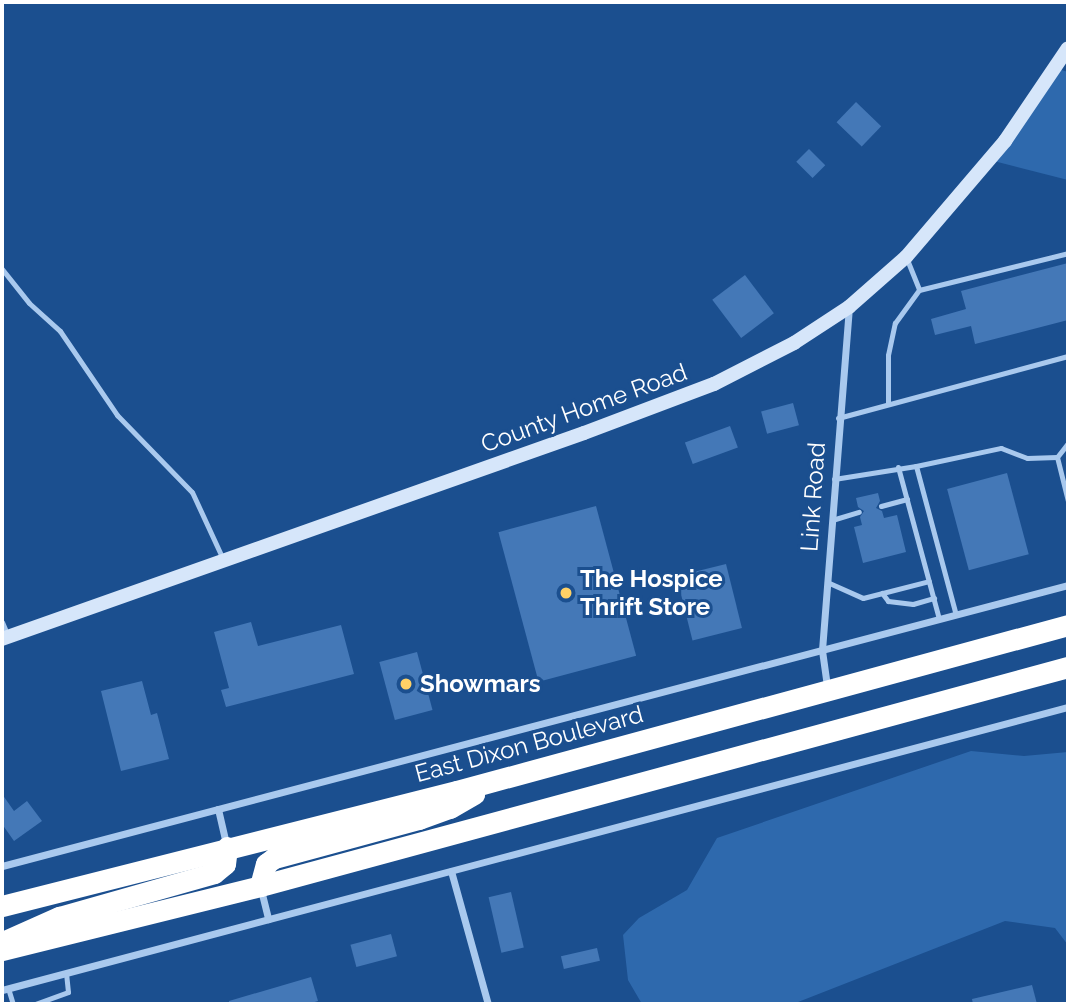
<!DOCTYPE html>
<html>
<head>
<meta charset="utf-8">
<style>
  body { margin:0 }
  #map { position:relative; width:1070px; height:1006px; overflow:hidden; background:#1b4f8f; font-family:Raleway,sans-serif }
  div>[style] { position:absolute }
  .green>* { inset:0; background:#2e69ad }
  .building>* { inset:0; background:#4478b7; transform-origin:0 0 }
  .lane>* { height:5px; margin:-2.5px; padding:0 2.5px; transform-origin:2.5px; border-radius:2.5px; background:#a9c9ee }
  .street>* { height:7px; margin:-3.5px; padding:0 3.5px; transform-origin:3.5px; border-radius:3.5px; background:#a9c9ee }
  .secondary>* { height:14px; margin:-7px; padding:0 7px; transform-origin:7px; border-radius:7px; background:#d6e6fa }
  .highway>* { height:21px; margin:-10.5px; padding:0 10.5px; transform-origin:10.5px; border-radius:10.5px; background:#fff }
  .dots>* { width:19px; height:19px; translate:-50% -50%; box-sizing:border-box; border:4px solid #1b4f8f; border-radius:50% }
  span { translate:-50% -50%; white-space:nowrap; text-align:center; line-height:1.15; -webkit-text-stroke:6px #1b4f8f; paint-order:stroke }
  .street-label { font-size:24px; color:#fff }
  .poi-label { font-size:24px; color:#fff; font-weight:700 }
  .left { translate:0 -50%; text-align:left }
  .frame { position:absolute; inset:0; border:4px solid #fff; pointer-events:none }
</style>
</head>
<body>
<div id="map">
  <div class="green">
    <i style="clip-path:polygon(1055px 68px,1068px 72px,1068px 180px,990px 160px)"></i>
    <i style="clip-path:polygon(971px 751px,1024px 756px,1068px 752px,1068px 945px,1055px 928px,1005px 921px,793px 1004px,642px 1004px,628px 980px,623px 935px,639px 918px,687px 890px,717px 838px)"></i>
  </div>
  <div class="building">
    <i style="left:856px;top:102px;width:35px;height:28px;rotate:44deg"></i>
    <i style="left:809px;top:149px;width:23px;height:18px;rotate:45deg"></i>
    <i style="clip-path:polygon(1068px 263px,1068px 320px,975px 344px,971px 326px,935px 335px,931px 319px,966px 309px,961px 291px)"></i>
    <i style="left:745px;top:275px;width:48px;height:41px;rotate:53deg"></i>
    <i style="left:793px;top:403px;width:23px;height:33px;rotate:75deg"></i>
    <i style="left:730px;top:426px;width:23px;height:48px;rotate:70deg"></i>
    <i style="left:1007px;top:473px;width:84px;height:62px;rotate:75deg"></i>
    <i style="clip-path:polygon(878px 493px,880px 501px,876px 508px,882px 511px,884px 518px,897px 515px,906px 552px,863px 563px,854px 527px,862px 525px,860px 517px,864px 511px,858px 507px,856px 498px)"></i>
    <i style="left:596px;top:506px;width:155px;height:101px;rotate:75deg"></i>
    <i style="left:726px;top:564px;width:66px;height:51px;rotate:76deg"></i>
    <i style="clip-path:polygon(251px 622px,258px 646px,341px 625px,354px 674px,226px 707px,221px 690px,229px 688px,214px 632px)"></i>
    <i style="left:417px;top:652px;width:60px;height:39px;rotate:75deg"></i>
    <i style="clip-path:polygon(142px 681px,151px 715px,157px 713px,169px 759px,121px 771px,101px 691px)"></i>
    <i style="clip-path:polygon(2px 794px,14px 811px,27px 801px,42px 821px,14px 841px,2px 824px)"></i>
    <i style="left:511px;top:892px;width:57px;height:23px;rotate:77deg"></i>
    <i style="left:391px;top:934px;width:23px;height:42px;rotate:75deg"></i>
    <i style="left:597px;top:948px;width:13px;height:37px;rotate:77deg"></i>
    <i style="clip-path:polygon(311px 977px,318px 1001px,308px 1004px,229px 1004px,229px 1001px)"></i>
    <i style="clip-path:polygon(1032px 985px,1037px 1004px,973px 1004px,972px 999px)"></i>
  </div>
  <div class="lane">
    <i style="left:906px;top:257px;width:35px;rotate:68deg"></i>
    <i style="left:2px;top:269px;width:43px;rotate:51.5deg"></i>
    <i style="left:29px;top:303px;width:42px;rotate:42.1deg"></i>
    <i style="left:60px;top:331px;width:102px;rotate:55.8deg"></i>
    <i style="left:117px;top:415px;width:107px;rotate:45.8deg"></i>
    <i style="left:192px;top:492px;width:74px;rotate:65.2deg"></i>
    <i style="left:888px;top:404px;width:49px;rotate:-90deg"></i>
    <i style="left:888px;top:355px;width:33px;rotate:-78deg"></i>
    <i style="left:895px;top:323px;width:41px;rotate:-54deg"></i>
    <i style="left:919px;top:290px;width:154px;rotate:-13.9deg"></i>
    <i style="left:838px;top:418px;width:238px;rotate:-15.1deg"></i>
    <i style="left:1068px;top:443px;width:18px;rotate:128deg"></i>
    <i style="left:1057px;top:457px;width:45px;rotate:76deg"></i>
    <i style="left:916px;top:466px;width:154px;rotate:75deg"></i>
    <i style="left:898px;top:467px;width:157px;rotate:74.9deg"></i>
    <i style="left:834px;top:479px;width:83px;rotate:-9deg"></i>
    <i style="left:916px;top:466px;width:87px;rotate:-12deg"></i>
    <i style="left:1001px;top:448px;width:28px;rotate:21deg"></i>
    <i style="left:1027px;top:458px;width:30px;rotate:-2deg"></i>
    <i style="left:881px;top:506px;width:27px;rotate:-15deg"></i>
    <i style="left:832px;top:520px;width:28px;rotate:-17deg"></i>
    <i style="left:827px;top:582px;width:39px;rotate:24deg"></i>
    <i style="left:863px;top:598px;width:68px;rotate:-14.4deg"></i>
    <i style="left:882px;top:593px;width:10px;rotate:53deg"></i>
    <i style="left:888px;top:601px;width:25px;rotate:7deg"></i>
    <i style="left:913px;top:604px;width:22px;rotate:-16deg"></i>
    <i style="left:2px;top:622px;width:15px;rotate:67deg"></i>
    <i style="left:8px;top:988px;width:17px;rotate:73deg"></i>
    <i style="left:35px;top:1004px;width:35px;rotate:-20deg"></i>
    <i style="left:68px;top:992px;width:19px;rotate:-96deg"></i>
  </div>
  <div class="street">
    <i style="left:827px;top:686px;width:36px;rotate:-98deg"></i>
    <i style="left:822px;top:650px;width:343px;rotate:-85.5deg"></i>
    <i style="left:218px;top:809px;width:35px;rotate:77deg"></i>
    <i style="left:2px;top:866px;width:1102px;rotate:-14.77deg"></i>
    <i style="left:451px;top:871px;width:138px;rotate:74.5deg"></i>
    <i style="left:261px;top:890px;width:30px;rotate:76deg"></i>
    <i style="left:2px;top:990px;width:1103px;rotate:-14.87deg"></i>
  </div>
  <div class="secondary">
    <i style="left:2px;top:639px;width:617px;rotate:-19.49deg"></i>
    <i style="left:584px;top:433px;width:139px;rotate:-20.7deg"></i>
    <i style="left:714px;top:384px;width:90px;rotate:-27.1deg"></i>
    <i style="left:794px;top:343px;width:66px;rotate:-33.2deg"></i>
    <i style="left:849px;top:307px;width:76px;rotate:-41.3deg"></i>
    <i style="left:906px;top:257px;width:153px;rotate:-49.5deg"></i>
    <i style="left:1005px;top:141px;width:112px;rotate:-55.9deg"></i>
  </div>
  <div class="highway">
    <i style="left:260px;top:886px;width:23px;rotate:-75deg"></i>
    <i style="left:266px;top:864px;width:10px;rotate:-37deg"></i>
    <i style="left:274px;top:858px;width:150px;rotate:-15.1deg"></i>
    <i style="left:419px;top:819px;width:33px;rotate:-20deg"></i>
    <i style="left:450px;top:808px;width:28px;rotate:-30deg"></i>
    <i style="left:2px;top:906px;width:469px;rotate:-14.2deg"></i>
    <i style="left:457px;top:791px;width:633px;rotate:-15.2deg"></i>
    <i style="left:7px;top:940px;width:57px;rotate:-23.9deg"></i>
    <i style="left:59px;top:917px;width:161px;rotate:-15.8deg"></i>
    <i style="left:214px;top:873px;width:14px;rotate:-39deg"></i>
    <i style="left:225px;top:864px;width:17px;rotate:-83deg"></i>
    <i style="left:2px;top:950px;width:266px;rotate:-13.9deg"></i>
    <i style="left:260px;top:886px;width:837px;rotate:-15.17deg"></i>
  </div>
  <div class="dots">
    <i style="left:566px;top:593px;background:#ffd166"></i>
    <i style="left:406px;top:684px;background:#ffd166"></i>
  </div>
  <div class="street-label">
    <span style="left:584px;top:408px;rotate:-20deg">County Home Road</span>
    <span style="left:813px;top:497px;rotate:-86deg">Link Road</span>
    <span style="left:529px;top:744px;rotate:-15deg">East Dixon Boulevard</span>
  </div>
  <div class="poi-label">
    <span class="left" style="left:580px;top:593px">The Hospice<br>Thrift Store</span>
    <span class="left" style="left:420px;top:684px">Showmars</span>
  </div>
  <div class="frame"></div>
</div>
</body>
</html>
